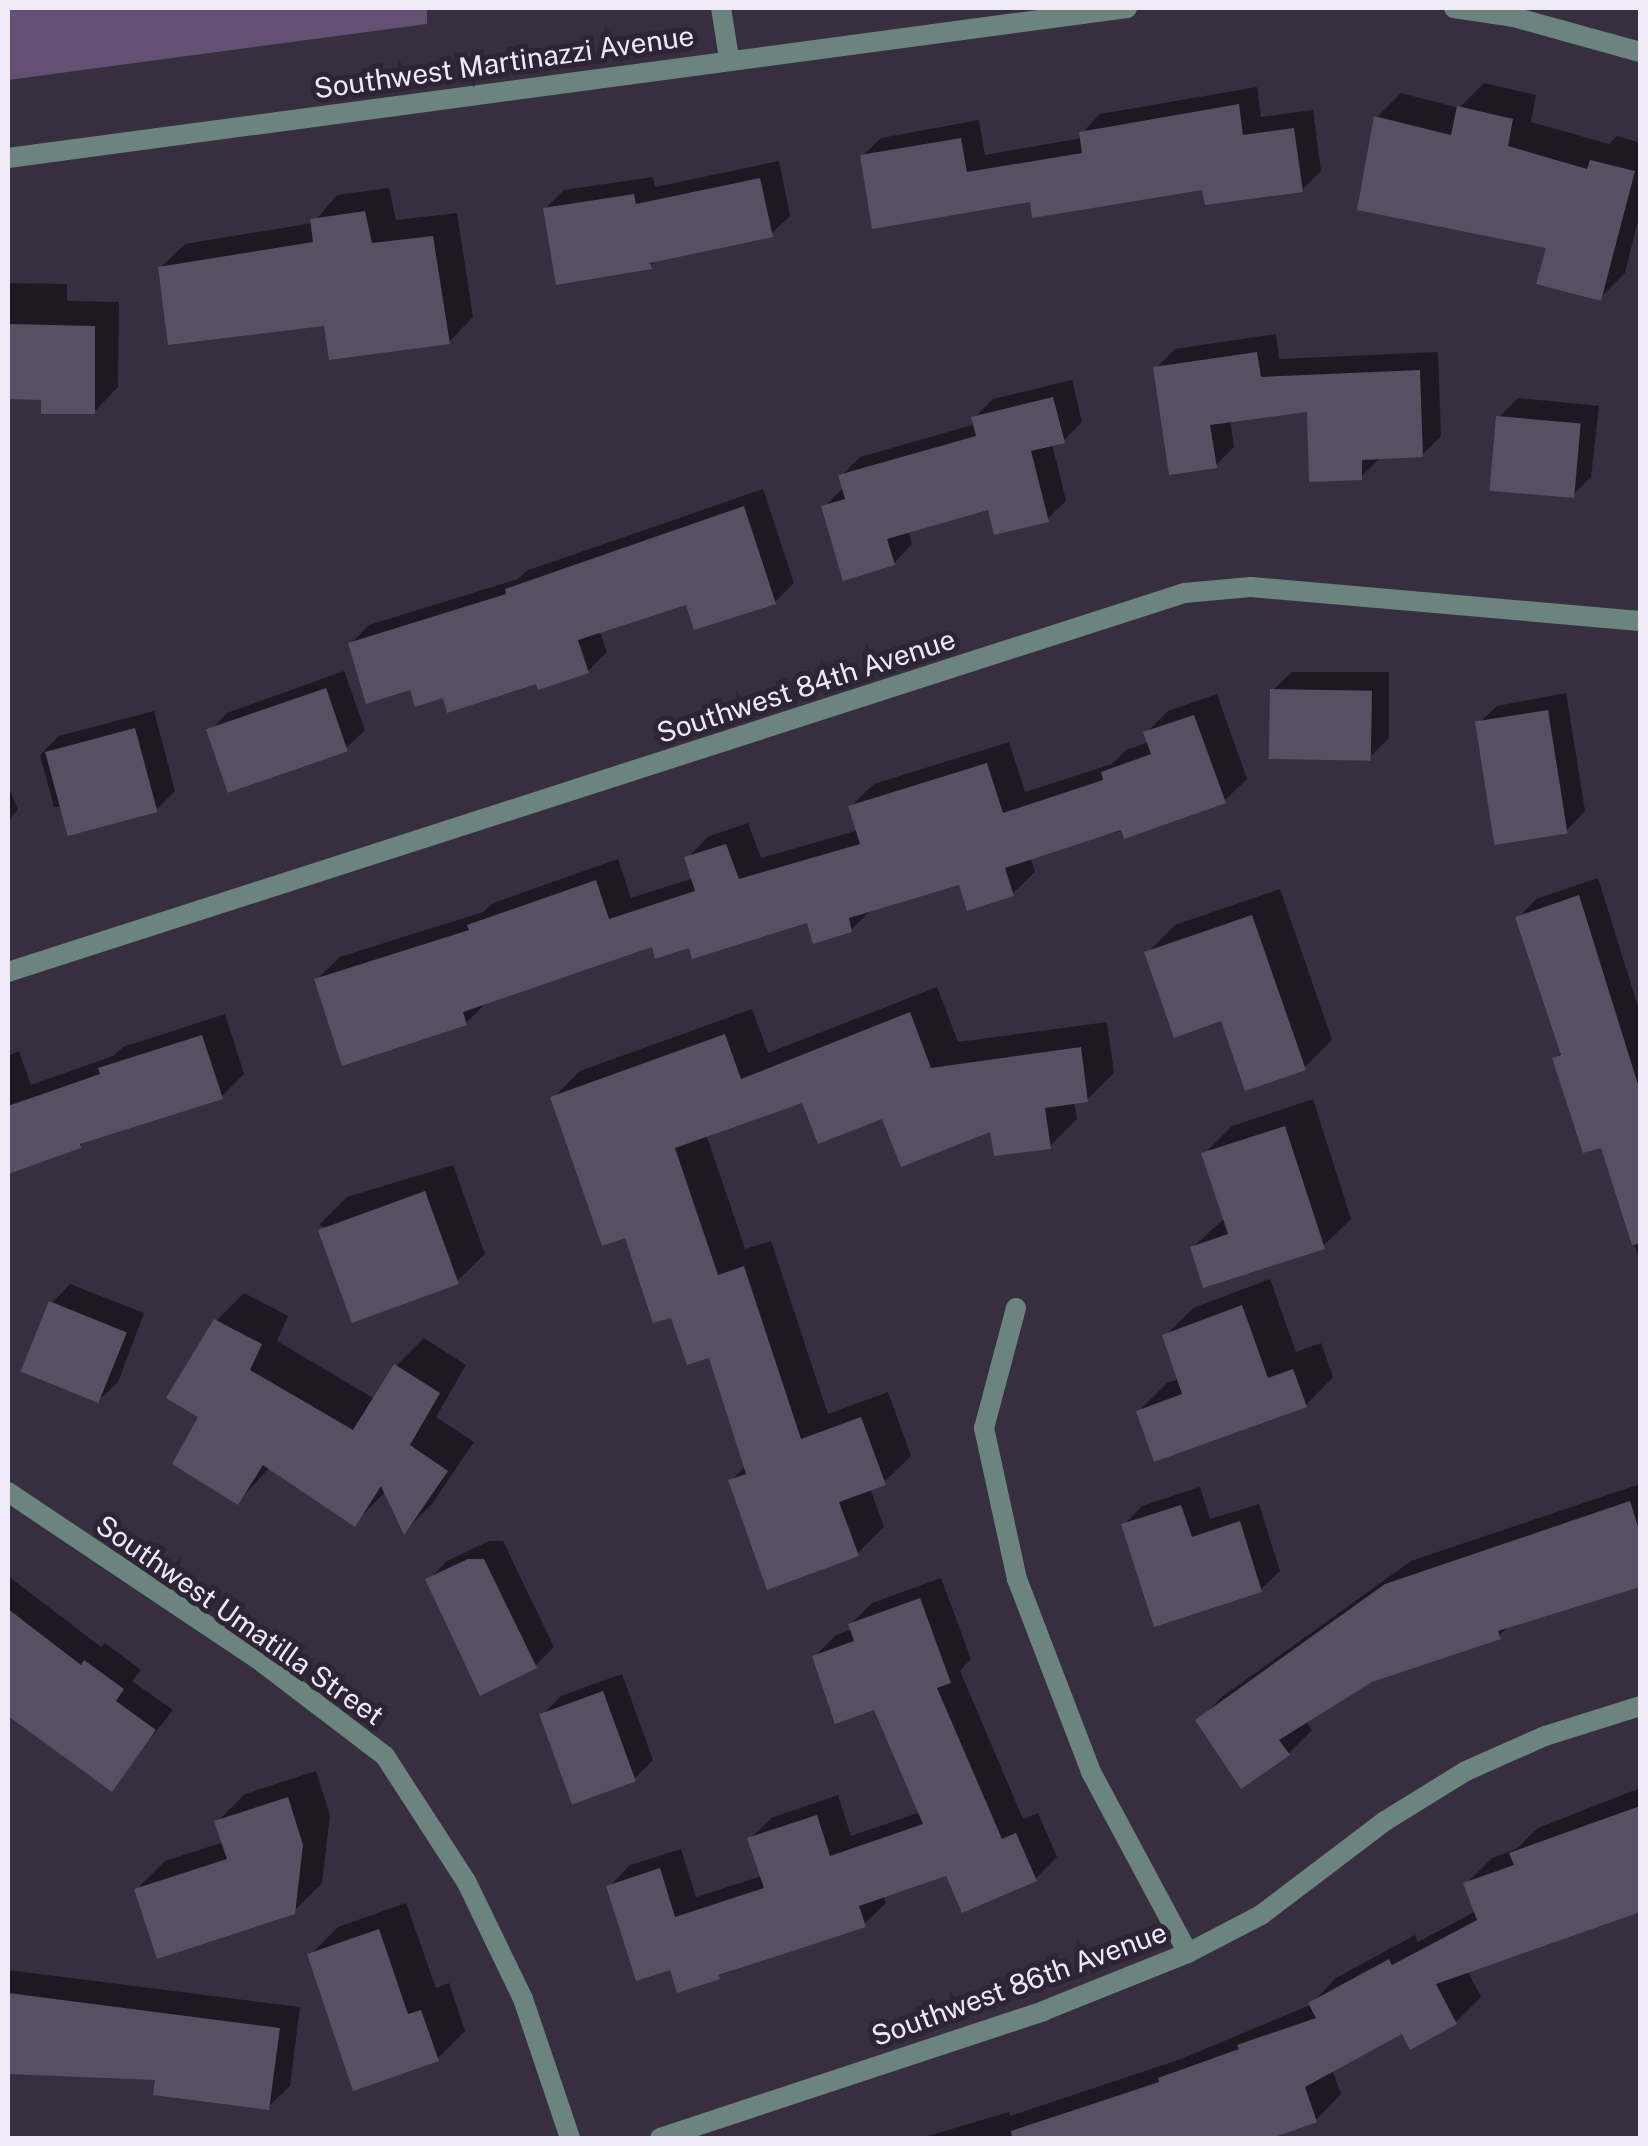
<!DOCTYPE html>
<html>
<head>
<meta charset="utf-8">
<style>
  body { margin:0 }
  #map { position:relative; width:1648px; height:2146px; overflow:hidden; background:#372e40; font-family:"Public Sans",sans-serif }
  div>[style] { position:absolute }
  .green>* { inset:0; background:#635173 }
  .shadow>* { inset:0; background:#0007 }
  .building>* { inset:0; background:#594f62; transform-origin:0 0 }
  .minor>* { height:20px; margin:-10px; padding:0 10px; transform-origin:10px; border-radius:10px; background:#6b847e }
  span { translate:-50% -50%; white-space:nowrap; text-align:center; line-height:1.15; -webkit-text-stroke:10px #2d2436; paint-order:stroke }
  .street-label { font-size:28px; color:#f0eaf6 }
  .frame { position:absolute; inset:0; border:10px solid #f0eaf6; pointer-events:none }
</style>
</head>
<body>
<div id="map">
  <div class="green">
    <i style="clip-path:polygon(8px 8px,427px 8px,427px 24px,8px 80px)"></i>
  </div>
  <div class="shadow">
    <i style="clip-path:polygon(1484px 83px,1536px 95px,1531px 122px,1609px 144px,1617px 136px,1640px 143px,1640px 213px,1625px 273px,1600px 298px,1549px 246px,1376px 118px,1401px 93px,1459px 108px)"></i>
    <i style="clip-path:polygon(1257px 87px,1261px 117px,1313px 110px,1321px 171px,1302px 190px,1205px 187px,1032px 199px,862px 156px,881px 138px,979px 120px,985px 155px,1082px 138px,1082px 133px,1100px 114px)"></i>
    <i style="clip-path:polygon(779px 161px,790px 216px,771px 234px,659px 258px,650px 266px,545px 209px,564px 190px,653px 177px,655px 187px)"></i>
    <i style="clip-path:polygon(389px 188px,396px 220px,457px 213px,473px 317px,449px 342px,327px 324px,160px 268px,185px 244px,313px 223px,337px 195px)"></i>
    <i style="clip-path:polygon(8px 283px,67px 284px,67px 301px,119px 302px,118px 387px,94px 412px,43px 397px,8px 397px)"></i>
    <i style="clip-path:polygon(1276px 334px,1279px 359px,1438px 352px,1441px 436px,1422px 455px,1380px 458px,1361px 477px,1309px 409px,1230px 420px,1234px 447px,1215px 466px,1156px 368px,1175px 349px)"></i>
    <i style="clip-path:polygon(1072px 380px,1082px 422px,1063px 441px,1052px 444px,1066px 501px,1047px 519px,990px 506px,908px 530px,912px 544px,894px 563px,824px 507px,844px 487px,841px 476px,860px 457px,976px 424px,974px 418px,993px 399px)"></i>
    <i style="clip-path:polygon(1518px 398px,1599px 406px,1591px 477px,1572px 496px,1499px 417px)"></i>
    <i style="clip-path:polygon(763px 489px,794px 583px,775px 602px,687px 602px,599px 630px,607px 652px,588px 671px,445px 695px,411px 687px,350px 644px,369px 625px,518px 579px,526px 571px)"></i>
    <i style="clip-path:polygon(344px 671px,365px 730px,346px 748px,209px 732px,227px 713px)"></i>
    <i style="clip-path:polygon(1292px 672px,1389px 672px,1389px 738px,1371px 756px,1273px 690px)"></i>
    <i style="clip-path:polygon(1566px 693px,1585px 811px,1567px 830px,1478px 724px,1497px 706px)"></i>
    <i style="clip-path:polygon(1217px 694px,1247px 779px,1224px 801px,1030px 857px,1035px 872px,1012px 894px,960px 882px,873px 908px,851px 930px,808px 920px,691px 945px,653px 944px,488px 1001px,466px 1023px,317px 979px,340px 957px,483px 912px,493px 903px,618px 859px,631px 898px,694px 878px,687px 858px,709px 836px,748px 823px,761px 858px,859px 830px,851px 806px,874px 784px,1009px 742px,1025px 792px,1112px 764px,1126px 750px,1149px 742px,1146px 733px,1168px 711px)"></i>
    <i style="clip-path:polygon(154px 711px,175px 791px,156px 810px,54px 807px,40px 755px,59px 736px)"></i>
    <i style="clip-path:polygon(8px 786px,18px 810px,8px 820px)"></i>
    <i style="clip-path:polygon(1598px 878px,1640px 1013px,1640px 1262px,1602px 1144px,1555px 1059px,1562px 1051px,1518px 918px,1536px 899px)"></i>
    <i style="clip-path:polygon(1280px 889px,1332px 1040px,1304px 1068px,1147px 953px,1175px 925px)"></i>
    <i style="clip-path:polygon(937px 987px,958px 1042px,1107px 1022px,1114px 1073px,1087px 1100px,1074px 1102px,1077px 1119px,1050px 1146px,992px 1129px,804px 1100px,706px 1134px,745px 1249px,771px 1241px,828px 1414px,888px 1392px,911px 1456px,884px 1482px,870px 1488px,884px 1527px,857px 1554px,731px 1481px,746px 1465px,710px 1355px,673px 1314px,553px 1098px,580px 1071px,752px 1009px,768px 1053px)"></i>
    <i style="clip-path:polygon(225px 1014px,244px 1074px,222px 1096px,87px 1139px,80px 1146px,8px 1171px,8px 1056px,19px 1051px,31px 1085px,113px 1056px,123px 1047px)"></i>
    <i style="clip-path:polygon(1313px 1099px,1351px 1219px,1323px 1246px,1193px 1247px,1225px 1218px,1204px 1154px,1232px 1126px)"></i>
    <i style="clip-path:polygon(453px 1165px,485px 1254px,457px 1281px,319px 1225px,347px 1197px)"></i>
    <i style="clip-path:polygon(1270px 1279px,1296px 1352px,1321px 1343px,1333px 1377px,1306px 1405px,1139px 1411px,1167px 1383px,1180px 1379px,1165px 1336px,1193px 1308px)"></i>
    <i style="clip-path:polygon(70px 1284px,144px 1313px,118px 1382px,99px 1400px,52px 1303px)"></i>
    <i style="clip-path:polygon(244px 1293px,288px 1316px,277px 1341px,375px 1399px,396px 1366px,424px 1338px,466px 1365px,436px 1417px,474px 1442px,432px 1504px,405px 1531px,386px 1491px,355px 1523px,270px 1467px,238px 1502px,202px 1416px,216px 1321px)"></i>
    <i style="clip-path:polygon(1640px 1484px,1640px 1587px,1511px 1624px,1499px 1636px,1371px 1679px,1306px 1721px,1312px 1730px,1289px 1753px,1198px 1721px,1222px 1697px,1411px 1561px)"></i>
    <i style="clip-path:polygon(1200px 1487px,1210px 1519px,1259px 1504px,1280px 1571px,1261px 1589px,1124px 1525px,1142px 1506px)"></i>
    <i style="clip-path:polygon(489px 1541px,503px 1541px,554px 1647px,535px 1666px,428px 1580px,447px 1561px)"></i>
    <i style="clip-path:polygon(8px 1576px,101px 1647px,105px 1643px,141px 1670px,132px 1681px,173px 1710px,111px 1789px,8px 1713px)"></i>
    <i style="clip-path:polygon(941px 1578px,971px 1659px,960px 1671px,1023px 1819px,1038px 1813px,1057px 1857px,1035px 1879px,947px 1872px,883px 1895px,886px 1903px,864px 1924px,679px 1990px,671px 1967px,609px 1887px,630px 1865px,681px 1849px,696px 1897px,762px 1876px,750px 1839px,771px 1818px,838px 1795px,851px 1836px,921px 1812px,876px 1707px,814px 1657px,836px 1635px,853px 1629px,851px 1624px,872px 1603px)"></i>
    <i style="clip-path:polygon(622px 1674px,653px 1760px,634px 1779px,542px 1715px,561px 1696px)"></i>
    <i style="clip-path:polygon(316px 1771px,330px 1815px,322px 1883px,293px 1912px,137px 1889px,165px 1861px,224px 1842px,217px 1822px,245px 1794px)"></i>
    <i style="clip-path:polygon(1640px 1788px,1640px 1909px,1467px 1970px,1481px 1997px,1456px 2022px,1403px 2030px,1332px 2069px,1341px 2094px,1316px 2120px,1265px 2138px,921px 2138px,1009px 2112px,1010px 2116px,1181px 2059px,1310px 2005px,1336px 1978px,1415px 1935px,1418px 1942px,1476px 1911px,1466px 1884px,1492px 1858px,1516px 1849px,1538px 1828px)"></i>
    <i style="clip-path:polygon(406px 1903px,436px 1988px,449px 1983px,465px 2031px,437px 2059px,310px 1955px,338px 1927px)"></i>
    <i style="clip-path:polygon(8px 1970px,300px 2007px,290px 2086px,268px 2107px,158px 2078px,8px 2072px)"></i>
  </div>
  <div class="building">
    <i style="clip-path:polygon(1239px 104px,1243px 135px,1294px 128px,1303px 192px,1205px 205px,1202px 190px,1032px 218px,1030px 202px,872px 229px,860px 155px,961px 138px,967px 172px,1082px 153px,1079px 132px)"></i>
    <i style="clip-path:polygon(1457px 106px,1513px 119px,1508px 146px,1587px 169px,1590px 160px,1635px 171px,1601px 301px,1536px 284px,1546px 248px,1357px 210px,1374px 116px,1451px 135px)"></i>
    <i style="clip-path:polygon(760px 178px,773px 237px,650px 263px,652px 269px,556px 285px,543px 208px,634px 194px,636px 204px)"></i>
    <i style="clip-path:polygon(365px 211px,372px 243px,433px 236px,450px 344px,329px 360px,324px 326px,168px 345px,158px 267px,313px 242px,310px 219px)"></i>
    <i style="clip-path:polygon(8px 324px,95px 326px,95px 414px,41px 414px,41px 400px,8px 399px)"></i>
    <i style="clip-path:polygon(1257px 352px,1261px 377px,1420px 370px,1423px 457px,1362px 460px,1362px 480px,1309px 482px,1307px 412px,1210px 425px,1217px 468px,1169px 475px,1153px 367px)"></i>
    <i style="clip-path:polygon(1053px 397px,1065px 443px,1031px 451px,1049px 522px,994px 535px,988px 510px,887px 539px,895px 565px,843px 581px,821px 506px,845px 499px,838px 475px,976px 436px,971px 417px)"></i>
    <i style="left:1496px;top:416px;width:85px;height:75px;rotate:5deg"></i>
    <i style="clip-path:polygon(744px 506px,776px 604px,694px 630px,686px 605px,578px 640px,589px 673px,538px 690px,536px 684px,447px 713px,443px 698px,415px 707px,410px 690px,366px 704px,348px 643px,506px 594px,505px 589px)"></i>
    <i style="left:326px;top:688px;width:67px;height:127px;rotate:71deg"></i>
    <i style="left:1270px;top:689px;width:102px;height:70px;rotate:1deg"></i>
    <i style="left:1548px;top:710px;width:125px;height:74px;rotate:81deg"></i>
    <i style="clip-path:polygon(1194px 715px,1226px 803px,1124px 839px,1121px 830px,1005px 868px,1014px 896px,967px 911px,959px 885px,849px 918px,852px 932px,813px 944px,807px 923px,692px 959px,689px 948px,655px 959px,652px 947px,463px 1012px,467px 1025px,342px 1066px,314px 979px,469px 930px,467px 925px,596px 880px,609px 919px,695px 891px,684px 857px,726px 844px,739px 879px,860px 844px,848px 806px,987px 763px,1003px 813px,1103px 780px,1101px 772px,1151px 754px,1143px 732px)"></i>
    <i style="left:135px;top:728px;width:87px;height:93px;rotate:75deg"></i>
    <i style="clip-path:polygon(1579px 895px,1640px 1091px,1640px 1244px,1632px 1245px,1601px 1148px,1583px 1153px,1552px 1058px,1561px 1055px,1515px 917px)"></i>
    <i style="clip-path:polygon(1252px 915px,1306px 1070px,1245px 1091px,1221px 1021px,1174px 1038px,1144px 952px)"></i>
    <i style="clip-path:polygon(910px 1012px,931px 1068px,1081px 1047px,1088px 1102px,1045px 1108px,1051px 1149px,994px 1156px,990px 1132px,901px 1167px,882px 1119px,818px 1144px,802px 1103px,675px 1148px,718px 1275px,744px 1266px,801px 1439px,861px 1417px,886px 1485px,839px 1502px,859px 1556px,767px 1590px,728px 1480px,746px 1474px,709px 1358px,687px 1365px,671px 1318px,653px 1323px,625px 1238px,602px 1246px,550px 1097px,725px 1034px,741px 1079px)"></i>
    <i style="clip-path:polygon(202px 1035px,223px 1099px,80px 1144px,81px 1148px,8px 1174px,8px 1106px,100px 1074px,98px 1068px)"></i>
    <i style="clip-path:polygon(1285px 1126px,1325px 1249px,1203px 1288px,1190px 1247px,1228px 1234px,1201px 1153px)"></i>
    <i style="left:425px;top:1191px;width:99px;height:114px;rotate:70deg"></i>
    <i style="left:49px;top:1301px;width:84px;height:76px;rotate:22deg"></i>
    <i style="clip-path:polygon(1242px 1305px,1268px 1378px,1293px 1369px,1307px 1407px,1154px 1462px,1136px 1411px,1182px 1394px,1162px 1335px)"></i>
    <i style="clip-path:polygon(214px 1319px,262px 1344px,250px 1370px,353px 1430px,394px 1364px,440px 1393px,410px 1445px,448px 1471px,404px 1535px,381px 1486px,355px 1527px,263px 1465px,238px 1505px,172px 1464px,198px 1417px,166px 1398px)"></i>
    <i style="clip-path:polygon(1630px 1501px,1640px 1533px,1640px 1587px,1498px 1631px,1501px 1639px,1372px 1682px,1279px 1740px,1290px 1755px,1241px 1789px,1195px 1720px,1385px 1584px)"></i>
    <i style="clip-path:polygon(1181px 1505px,1192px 1537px,1240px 1521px,1262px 1592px,1154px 1627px,1121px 1524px)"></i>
    <i style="clip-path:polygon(468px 1559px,484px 1559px,537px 1668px,480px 1696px,425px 1579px)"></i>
    <i style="clip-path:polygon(920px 1598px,951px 1683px,937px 1688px,1002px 1839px,1016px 1833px,1037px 1881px,962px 1913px,946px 1876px,859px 1906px,866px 1927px,719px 1975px,720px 1979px,677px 1993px,670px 1970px,636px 1981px,606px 1886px,660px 1868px,675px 1917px,764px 1888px,747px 1838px,817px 1815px,830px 1856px,923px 1824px,874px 1710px,835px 1724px,812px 1656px,854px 1641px,848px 1624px)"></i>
    <i style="clip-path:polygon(8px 1609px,81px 1665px,84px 1660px,124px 1689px,116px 1701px,156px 1730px,112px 1792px,8px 1716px)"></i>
    <i style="left:603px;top:1691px;width:96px;height:68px;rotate:70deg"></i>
    <i style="clip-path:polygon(288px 1797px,303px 1845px,295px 1914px,157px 1959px,134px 1889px,227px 1859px,214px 1821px)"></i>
    <i style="clip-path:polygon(1640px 1806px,1640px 1912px,1436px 1984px,1457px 2024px,1410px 2050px,1402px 2034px,1305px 2087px,1317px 2122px,1272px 2138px,1012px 2138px,1011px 2131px,1159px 2082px,1158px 2078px,1239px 2049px,1237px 2045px,1316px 2018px,1308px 2003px,1389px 1959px,1392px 1965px,1477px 1920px,1463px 1883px,1514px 1865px,1509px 1853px)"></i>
    <i style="clip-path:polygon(379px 1929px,408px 2014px,421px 2010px,439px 2061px,353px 2091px,307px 1954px)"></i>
    <i style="clip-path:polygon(8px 1993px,280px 2028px,269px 2110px,153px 2095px,155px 2080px,8px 2074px)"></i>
  </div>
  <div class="minor">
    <i style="left:721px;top:8px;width:51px;rotate:80.9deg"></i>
    <i style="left:1454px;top:8px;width:61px;rotate:8.5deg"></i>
    <i style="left:1514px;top:17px;width:131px;rotate:15.5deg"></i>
    <i style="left:8px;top:158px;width:1129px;rotate:-7.63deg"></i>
    <i style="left:8px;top:972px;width:1236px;rotate:-17.86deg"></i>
    <i style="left:1184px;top:593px;width:67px;rotate:-5.1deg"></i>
    <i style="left:1251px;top:587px;width:390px;rotate:5deg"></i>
    <i style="left:1016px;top:1308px;width:124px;rotate:104.9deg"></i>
    <i style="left:984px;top:1428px;width:155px;rotate:77.7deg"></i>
    <i style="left:1017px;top:1579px;width:207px;rotate:69deg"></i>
    <i style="left:1091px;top:1772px;width:205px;rotate:61.8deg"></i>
    <i style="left:8px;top:1492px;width:307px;rotate:33.8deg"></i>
    <i style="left:263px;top:1663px;width:153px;rotate:37.3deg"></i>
    <i style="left:385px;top:1756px;width:149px;rotate:57.1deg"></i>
    <i style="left:466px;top:1881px;width:131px;rotate:64.2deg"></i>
    <i style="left:523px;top:1999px;width:147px;rotate:71.3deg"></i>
    <i style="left:660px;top:2138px;width:404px;rotate:-18.3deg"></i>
    <i style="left:1043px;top:2011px;width:156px;rotate:-21.8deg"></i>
    <i style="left:1188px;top:1953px;width:82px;rotate:-27.5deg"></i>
    <i style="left:1261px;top:1915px;width:156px;rotate:-37.2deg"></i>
    <i style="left:1385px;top:1821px;width:95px;rotate:-31.7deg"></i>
    <i style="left:1466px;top:1771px;width:86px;rotate:-23.9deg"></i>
    <i style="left:1545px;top:1736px;width:100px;rotate:-17.5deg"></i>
  </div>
  <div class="street-label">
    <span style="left:504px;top:62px;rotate:-8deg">Southwest Martinazzi Avenue</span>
    <span style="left:806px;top:686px;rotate:-18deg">Southwest 84th Avenue</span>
    <span style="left:240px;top:1620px;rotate:35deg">Southwest Umatilla Street</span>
    <span style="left:1019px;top:1984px;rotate:-20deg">Southwest 86th Avenue</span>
  </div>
  <div class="frame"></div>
</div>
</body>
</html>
